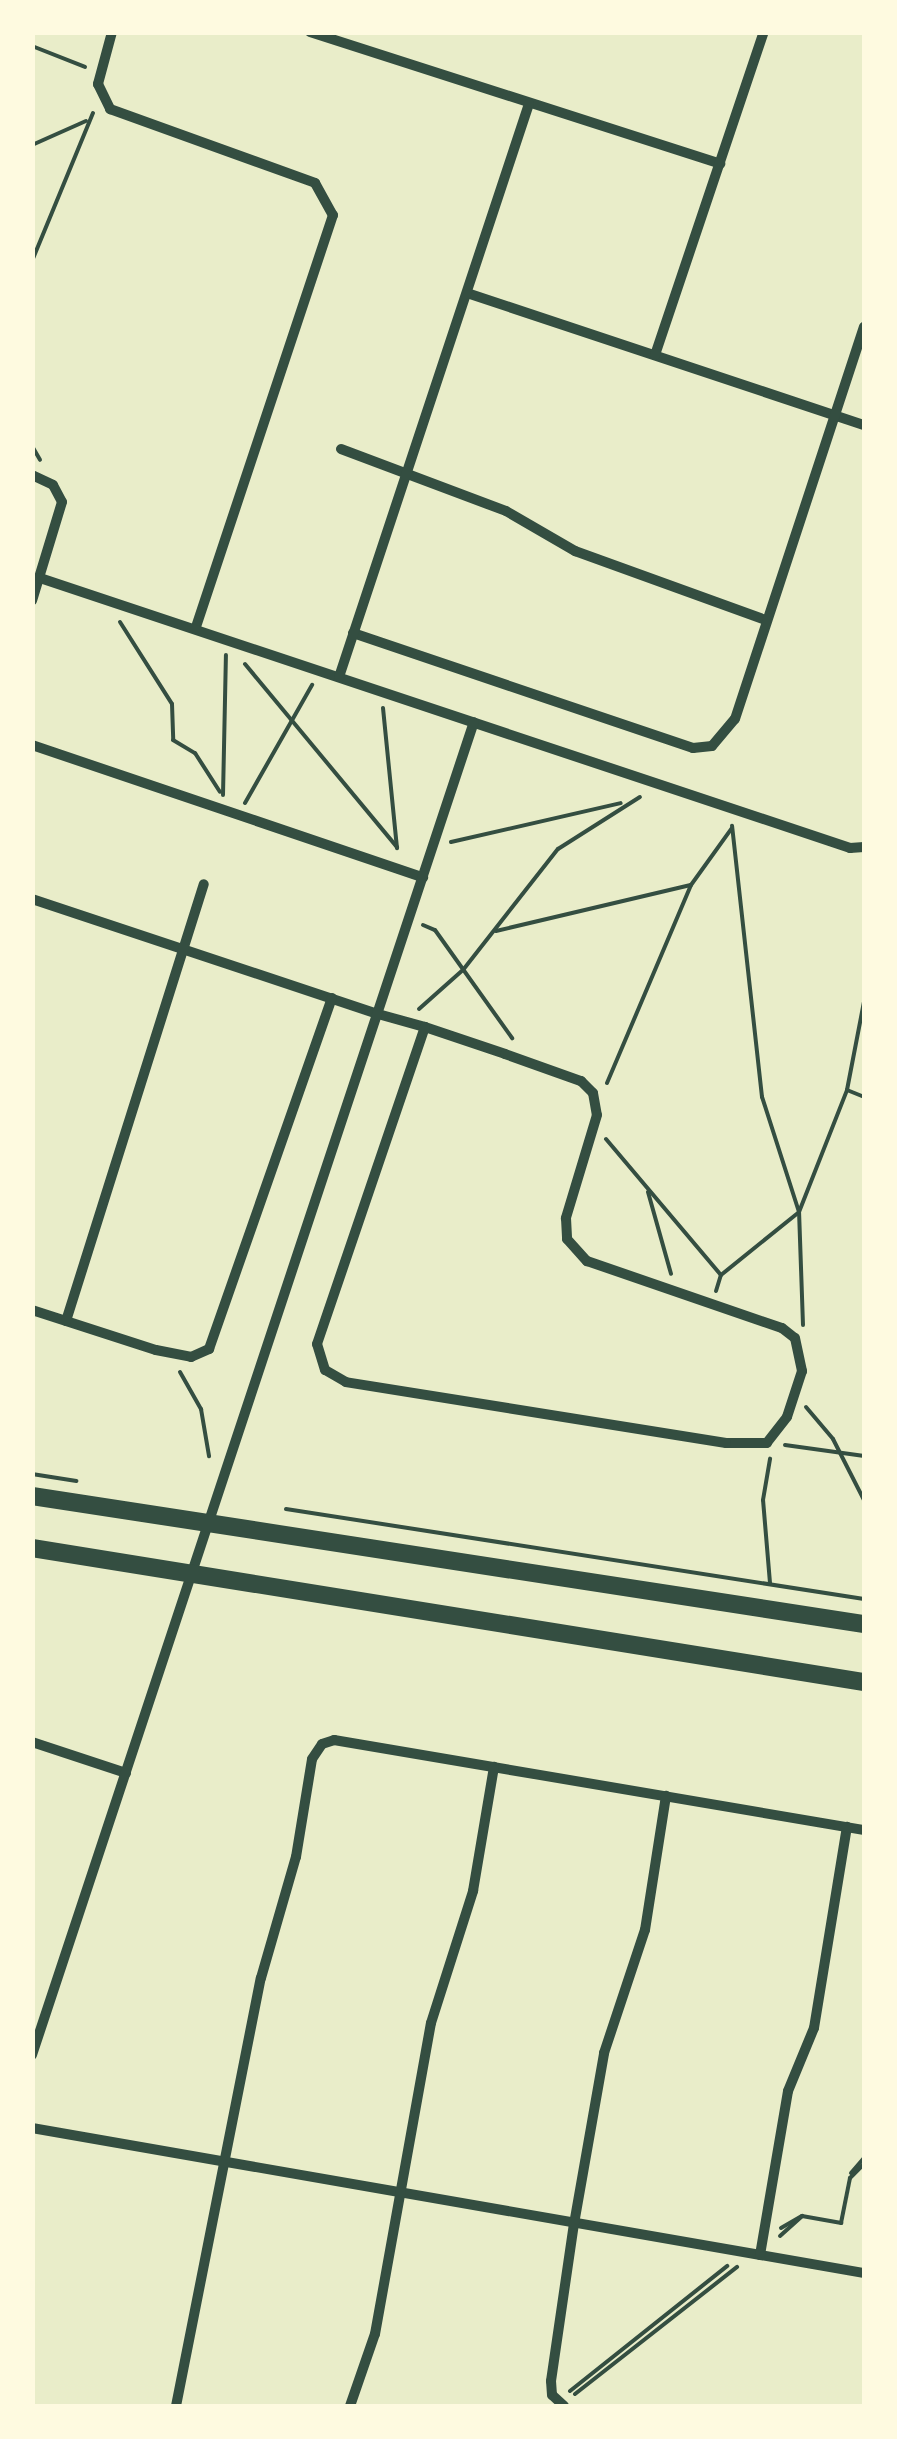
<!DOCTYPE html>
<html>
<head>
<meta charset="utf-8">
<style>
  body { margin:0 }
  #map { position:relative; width:897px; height:2439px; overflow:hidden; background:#e9edc9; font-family:Quicksand,sans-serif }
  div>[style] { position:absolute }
  .path>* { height:4px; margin:-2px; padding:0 2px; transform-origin:2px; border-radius:2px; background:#344e41 }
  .minor>* { height:10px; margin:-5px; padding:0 5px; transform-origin:5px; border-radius:5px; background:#344e41 }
  .secondary>* { height:18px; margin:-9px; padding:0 9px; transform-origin:9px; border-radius:9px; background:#344e41 }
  span { translate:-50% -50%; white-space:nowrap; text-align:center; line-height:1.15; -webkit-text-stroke:9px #fefae0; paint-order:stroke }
  .frame { position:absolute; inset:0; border:35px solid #fefae0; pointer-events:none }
</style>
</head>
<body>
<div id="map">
  <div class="path">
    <i style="left:32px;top:46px;width:57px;rotate:21.6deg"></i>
    <i style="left:32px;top:145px;width:59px;rotate:-24deg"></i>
    <i style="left:32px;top:261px;width:160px;rotate:-67.6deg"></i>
    <i style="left:32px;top:446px;width:16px;rotate:60deg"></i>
    <i style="left:120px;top:622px;width:97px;rotate:57.6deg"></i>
    <i style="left:172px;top:704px;width:36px;rotate:88deg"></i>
    <i style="left:173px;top:740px;width:26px;rotate:31deg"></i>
    <i style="left:195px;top:753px;width:46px;rotate:57.3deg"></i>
    <i style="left:245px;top:664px;width:238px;rotate:50.3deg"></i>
    <i style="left:383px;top:708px;width:141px;rotate:84.3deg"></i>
    <i style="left:223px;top:795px;width:140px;rotate:-88.8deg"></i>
    <i style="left:245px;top:803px;width:136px;rotate:-60.4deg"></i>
    <i style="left:451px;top:842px;width:174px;rotate:-12.9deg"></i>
    <i style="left:423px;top:925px;width:13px;rotate:23deg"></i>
    <i style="left:435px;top:930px;width:133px;rotate:54.5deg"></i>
    <i style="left:496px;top:931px;width:200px;rotate:-13.3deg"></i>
    <i style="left:419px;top:1009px;width:59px;rotate:-41.6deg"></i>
    <i style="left:463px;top:970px;width:154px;rotate:-51.9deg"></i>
    <i style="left:558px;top:849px;width:97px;rotate:-32.4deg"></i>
    <i style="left:607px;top:1083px;width:215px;rotate:-67deg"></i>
    <i style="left:691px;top:885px;width:70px;rotate:-54.3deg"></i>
    <i style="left:847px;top:1090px;width:18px;rotate:22deg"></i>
    <i style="left:606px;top:1139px;width:178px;rotate:49.8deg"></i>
    <i style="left:648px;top:1192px;width:85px;rotate:74.3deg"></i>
    <i style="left:716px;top:1291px;width:17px;rotate:-73deg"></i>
    <i style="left:721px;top:1275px;width:100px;rotate:-38.9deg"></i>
    <i style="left:799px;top:1212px;width:121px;rotate:-107.8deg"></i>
    <i style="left:762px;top:1097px;width:273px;rotate:-96.3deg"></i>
    <i style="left:803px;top:1325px;width:113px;rotate:-92deg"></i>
    <i style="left:799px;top:1212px;width:131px;rotate:-68.5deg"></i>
    <i style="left:847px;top:1090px;width:90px;rotate:-79.1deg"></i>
    <i style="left:180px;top:1372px;width:43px;rotate:60.4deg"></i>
    <i style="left:201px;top:1409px;width:48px;rotate:80.3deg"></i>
    <i style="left:806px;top:1407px;width:42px;rotate:49.8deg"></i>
    <i style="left:833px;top:1439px;width:68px;rotate:63.1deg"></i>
    <i style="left:785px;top:1445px;width:80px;rotate:7.9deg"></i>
    <i style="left:32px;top:1474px;width:45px;rotate:9deg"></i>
    <i style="left:286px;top:1509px;width:585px;rotate:8.85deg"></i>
    <i style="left:770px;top:1583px;width:83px;rotate:-94.8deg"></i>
    <i style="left:763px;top:1500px;width:42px;rotate:-80.3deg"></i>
    <i style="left:851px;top:2173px;width:20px;rotate:-49deg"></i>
    <i style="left:781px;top:2228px;width:24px;rotate:-30deg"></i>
    <i style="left:780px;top:2236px;width:30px;rotate:-42deg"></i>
    <i style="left:802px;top:2216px;width:40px;rotate:10deg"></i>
    <i style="left:841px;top:2223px;width:46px;rotate:-78.7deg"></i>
    <i style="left:850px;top:2178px;width:20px;rotate:-45deg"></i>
    <i style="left:570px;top:2391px;width:201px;rotate:-38.5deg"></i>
    <i style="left:575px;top:2394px;width:206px;rotate:-38.1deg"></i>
  </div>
  <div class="minor">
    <i style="left:112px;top:32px;width:54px;rotate:105.1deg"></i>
    <i style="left:98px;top:84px;width:28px;rotate:64deg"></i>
    <i style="left:110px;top:109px;width:218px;rotate:19.8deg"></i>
    <i style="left:315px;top:183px;width:37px;rotate:61deg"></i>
    <i style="left:333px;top:215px;width:436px;rotate:108.4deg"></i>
    <i style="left:310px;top:32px;width:431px;rotate:17.8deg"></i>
    <i style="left:467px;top:293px;width:418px;rotate:18.4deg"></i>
    <i style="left:655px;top:355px;width:341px;rotate:-71.4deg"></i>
    <i style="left:341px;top:449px;width:176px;rotate:20.6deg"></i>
    <i style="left:506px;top:511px;width:80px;rotate:30.1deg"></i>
    <i style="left:575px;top:551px;width:203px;rotate:19.9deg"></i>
    <i style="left:32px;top:475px;width:23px;rotate:25deg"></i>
    <i style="left:53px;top:485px;width:19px;rotate:62deg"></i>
    <i style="left:62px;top:502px;width:103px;rotate:106.9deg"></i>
    <i style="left:40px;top:578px;width:854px;rotate:18.43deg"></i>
    <i style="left:850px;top:848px;width:14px;rotate:-4deg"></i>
    <i style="left:353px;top:633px;width:359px;rotate:18.7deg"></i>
    <i style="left:693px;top:748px;width:19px;rotate:-6deg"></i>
    <i style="left:712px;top:746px;width:35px;rotate:-50deg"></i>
    <i style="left:735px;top:719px;width:413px;rotate:-71.8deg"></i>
    <i style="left:339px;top:677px;width:604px;rotate:-71.66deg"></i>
    <i style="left:32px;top:745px;width:413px;rotate:18.7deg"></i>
    <i style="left:32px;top:899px;width:365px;rotate:18.4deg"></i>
    <i style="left:378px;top:1014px;width:49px;rotate:15.5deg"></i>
    <i style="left:425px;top:1027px;width:84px;rotate:18.6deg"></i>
    <i style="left:505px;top:1054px;width:81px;rotate:19.6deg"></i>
    <i style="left:581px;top:1081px;width:17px;rotate:45deg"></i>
    <i style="left:593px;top:1093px;width:22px;rotate:80deg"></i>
    <i style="left:597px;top:1115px;width:108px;rotate:106.8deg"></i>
    <i style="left:566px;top:1218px;width:21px;rotate:87deg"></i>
    <i style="left:567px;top:1239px;width:30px;rotate:48deg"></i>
    <i style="left:587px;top:1261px;width:206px;rotate:19deg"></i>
    <i style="left:782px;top:1328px;width:16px;rotate:38deg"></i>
    <i style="left:795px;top:1338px;width:34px;rotate:78deg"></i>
    <i style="left:802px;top:1371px;width:48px;rotate:108.1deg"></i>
    <i style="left:787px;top:1417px;width:33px;rotate:128deg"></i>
    <i style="left:767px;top:1443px;width:41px;rotate:180deg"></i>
    <i style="left:726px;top:1443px;width:385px;rotate:-170.9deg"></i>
    <i style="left:346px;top:1382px;width:24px;rotate:-150deg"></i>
    <i style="left:325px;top:1370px;width:27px;rotate:-107deg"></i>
    <i style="left:317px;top:1344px;width:335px;rotate:-71.2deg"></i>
    <i style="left:32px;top:1310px;width:130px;rotate:17.9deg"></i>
    <i style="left:156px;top:1350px;width:36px;rotate:11deg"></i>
    <i style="left:191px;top:1357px;width:20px;rotate:-24deg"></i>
    <i style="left:209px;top:1349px;width:372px;rotate:-70.7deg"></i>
    <i style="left:66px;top:1321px;width:458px;rotate:-72.5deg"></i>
    <i style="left:32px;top:1742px;width:99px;rotate:18.3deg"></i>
    <i style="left:32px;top:2055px;width:1404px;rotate:-71.66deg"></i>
    <i style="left:32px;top:2128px;width:845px;rotate:9.89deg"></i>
    <i style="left:760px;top:2255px;width:166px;rotate:-80.3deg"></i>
    <i style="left:788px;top:2091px;width:68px;rotate:-67.6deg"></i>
    <i style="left:814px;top:2028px;width:204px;rotate:-80.7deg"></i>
    <i style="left:176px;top:2406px;width:436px;rotate:-78.8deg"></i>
    <i style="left:261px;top:1978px;width:126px;rotate:-73.9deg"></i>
    <i style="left:296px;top:1857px;width:99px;rotate:-80.7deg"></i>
    <i style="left:312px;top:1759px;width:18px;rotate:-56deg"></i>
    <i style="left:322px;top:1744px;width:13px;rotate:-18deg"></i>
    <i style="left:334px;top:1740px;width:538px;rotate:9.64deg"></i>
    <i style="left:350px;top:2406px;width:76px;rotate:-70.9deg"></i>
    <i style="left:375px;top:2334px;width:316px;rotate:-79.8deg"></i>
    <i style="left:431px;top:2023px;width:139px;rotate:-72.3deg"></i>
    <i style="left:473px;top:1891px;width:126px;rotate:-80.4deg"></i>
    <i style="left:564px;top:2406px;width:16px;rotate:-137deg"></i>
    <i style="left:552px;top:2395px;width:14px;rotate:-94deg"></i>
    <i style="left:551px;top:2381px;width:159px;rotate:-81.7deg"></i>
    <i style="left:574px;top:2224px;width:174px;rotate:-80deg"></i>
    <i style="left:604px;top:2053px;width:130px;rotate:-71.6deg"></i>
    <i style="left:645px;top:1930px;width:136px;rotate:-81.1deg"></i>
  </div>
  <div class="secondary">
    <i style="left:32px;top:1496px;width:842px;rotate:8.75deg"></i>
    <i style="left:32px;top:1548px;width:843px;rotate:9.15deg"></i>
  </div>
  <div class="frame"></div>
</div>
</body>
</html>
